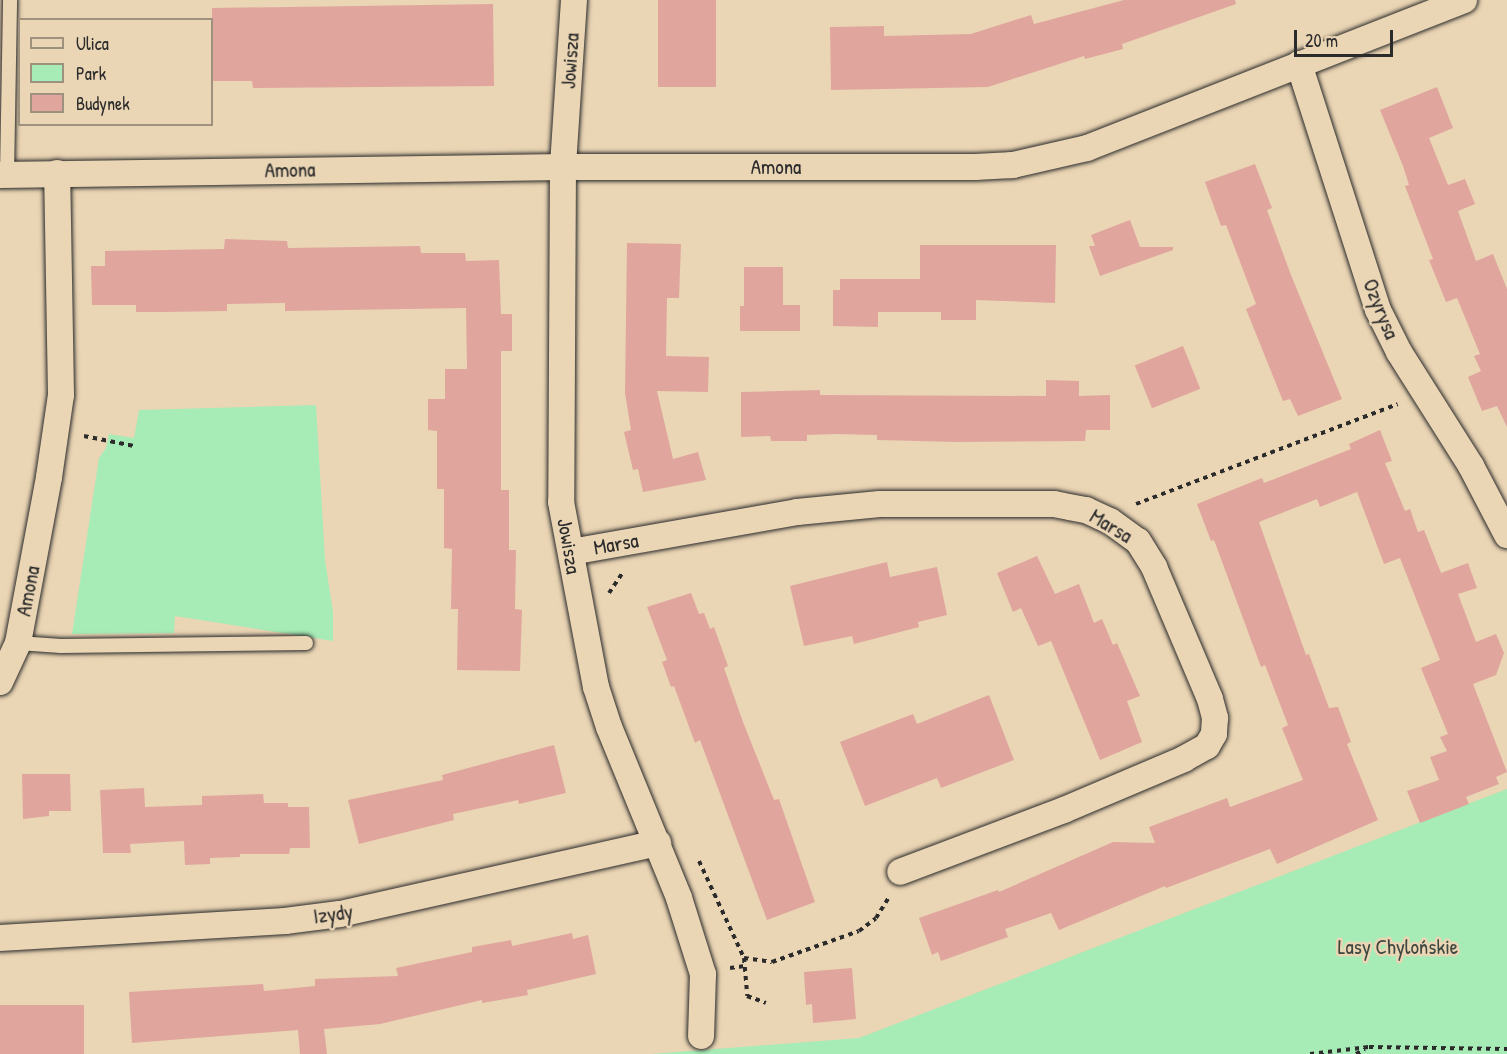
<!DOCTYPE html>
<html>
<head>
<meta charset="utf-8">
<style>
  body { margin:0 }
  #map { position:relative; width:1507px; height:1054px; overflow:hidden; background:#ead5b4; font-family:"Patrick Hand",sans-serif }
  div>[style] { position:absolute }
  .green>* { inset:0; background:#a7ecb7 }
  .building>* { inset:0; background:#e0a69e; transform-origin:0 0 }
  .path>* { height:4px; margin-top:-2px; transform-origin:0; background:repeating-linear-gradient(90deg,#2b2b2b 0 4.5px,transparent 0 9px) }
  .roads { filter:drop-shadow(0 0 2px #2b2b2b) drop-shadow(0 0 2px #2b2b2b) }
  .lane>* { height:14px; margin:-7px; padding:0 7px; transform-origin:7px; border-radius:7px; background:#ead5b4 }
  .street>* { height:26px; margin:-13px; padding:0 13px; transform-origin:13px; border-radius:13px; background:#ead5b4 }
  span { translate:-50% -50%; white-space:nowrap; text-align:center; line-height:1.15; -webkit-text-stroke:5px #ead5b4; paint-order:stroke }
  .street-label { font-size:21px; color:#2b2b2b }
  .park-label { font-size:21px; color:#3e4840 }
  .legend { position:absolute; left:18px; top:18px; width:195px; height:108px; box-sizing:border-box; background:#ead5b4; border:2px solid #9e917d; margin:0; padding:8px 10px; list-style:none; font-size:18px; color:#2b2b2b }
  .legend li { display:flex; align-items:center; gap:12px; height:30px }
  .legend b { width:30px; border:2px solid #9e917d }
  .scale { position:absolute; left:1294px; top:30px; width:99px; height:27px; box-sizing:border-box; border:3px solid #2b2b2b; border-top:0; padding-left:8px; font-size:18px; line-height:21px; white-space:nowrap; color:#2b2b2b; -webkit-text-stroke:4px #ead5b4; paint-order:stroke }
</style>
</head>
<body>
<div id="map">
  <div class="green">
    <i style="clip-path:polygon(316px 405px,325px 560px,333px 612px,333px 641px,175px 616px,174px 633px,72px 634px,99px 458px,106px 448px,109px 434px,134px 438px,139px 410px)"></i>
    <i style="clip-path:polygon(1507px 789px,1507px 1054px,651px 1054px,859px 1038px)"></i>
  </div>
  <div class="building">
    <i style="left:658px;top:0;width:58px;height:87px"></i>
    <i style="clip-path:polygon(1124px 0,1235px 0,1236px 4px,1122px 44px,1123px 49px,1085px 59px,1084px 56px,988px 87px,831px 90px,830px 27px,884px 26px,884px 36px,971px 34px,1031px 15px,1034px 24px)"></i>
    <i style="clip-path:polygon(493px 4px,494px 86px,253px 88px,252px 81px,212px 81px,212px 8px)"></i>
    <i style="clip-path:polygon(1437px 87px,1453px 128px,1429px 138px,1448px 185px,1465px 179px,1475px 204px,1458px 211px,1476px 261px,1493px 254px,1507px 289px,1507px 427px,1497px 406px,1482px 411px,1468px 377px,1481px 371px,1474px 356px,1480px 354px,1457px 298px,1446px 302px,1429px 260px,1433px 259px,1405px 186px,1409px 185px,1403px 166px,1380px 110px)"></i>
    <i style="clip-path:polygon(1255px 164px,1272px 208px,1267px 210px,1291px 275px,1342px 399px,1298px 416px,1290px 399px,1283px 401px,1246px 309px,1256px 304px,1226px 225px,1221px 226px,1205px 182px)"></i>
    <i style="clip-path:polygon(1130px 220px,1140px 247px,1173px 247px,1173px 250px,1100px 276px,1089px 246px,1095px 246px,1091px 235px)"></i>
    <i style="clip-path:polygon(225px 239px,287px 241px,288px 248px,420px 246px,421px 253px,465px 253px,466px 261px,499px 260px,501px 314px,512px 314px,512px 351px,501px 351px,501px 490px,509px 490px,509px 550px,516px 550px,515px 609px,522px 610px,520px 671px,457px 670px,458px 609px,451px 609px,452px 549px,444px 548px,444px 489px,437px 489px,437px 431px,428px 430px,428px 399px,445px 399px,445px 369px,467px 369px,466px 308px,285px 311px,285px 303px,227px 304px,227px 311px,165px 312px,136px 312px,136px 305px,92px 305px,91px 266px,105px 266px,105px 251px,224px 249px)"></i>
    <i style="clip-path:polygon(627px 243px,681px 244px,679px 298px,667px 298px,666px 356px,709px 357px,708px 392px,657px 391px,673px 459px,698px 452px,706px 480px,643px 492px,638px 469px,633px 470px,624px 432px,631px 430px,625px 393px)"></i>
    <i style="clip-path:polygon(920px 245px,1056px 245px,1055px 303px,976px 300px,976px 320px,941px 320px,941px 312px,878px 312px,878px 327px,833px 326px,833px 290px,840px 290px,840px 279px,920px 279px)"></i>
    <i style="clip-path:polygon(744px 267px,783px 267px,783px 305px,800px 305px,800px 331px,740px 331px,740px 306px,744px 306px)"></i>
    <i style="left:1183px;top:346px;width:46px;height:52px;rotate:68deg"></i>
    <i style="clip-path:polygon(1046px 380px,1079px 381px,1079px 396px,1110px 395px,1110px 430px,1086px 430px,1085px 441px,957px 442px,877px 440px,877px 435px,836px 434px,807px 435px,807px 441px,771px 441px,770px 436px,741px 437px,741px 392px,820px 390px,820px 395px,1046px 396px)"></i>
    <i style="clip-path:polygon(1380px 430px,1392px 461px,1385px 463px,1405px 511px,1410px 509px,1418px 532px,1424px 530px,1441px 573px,1468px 563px,1477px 588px,1458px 594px,1476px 642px,1496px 634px,1504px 653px,1496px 675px,1473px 684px,1507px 772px,1496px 777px,1499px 784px,1466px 797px,1469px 804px,1420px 823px,1407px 791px,1439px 780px,1430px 757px,1447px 751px,1440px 737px,1448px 734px,1421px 668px,1440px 660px,1400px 558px,1384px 564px,1357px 492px,1320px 507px,1317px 499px,1259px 522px,1306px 655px,1309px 654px,1329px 708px,1338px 707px,1351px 742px,1347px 744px,1378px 820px,1277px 864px,1270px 849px,1166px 888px,1165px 886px,1059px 930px,1051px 913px,1005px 929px,1008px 937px,941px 961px,938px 952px,932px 955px,919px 918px,998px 890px,999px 892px,1113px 842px,1155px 843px,1149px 827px,1227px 798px,1230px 807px,1303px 780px,1282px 728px,1288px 725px,1265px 665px,1261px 667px,1214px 540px,1211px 541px,1197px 504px,1262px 478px,1264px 483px,1351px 449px,1349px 444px)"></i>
    <i style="clip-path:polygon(1037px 556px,1055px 594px,1079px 584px,1094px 623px,1102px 619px,1113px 645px,1117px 643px,1140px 696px,1127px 701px,1142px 742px,1100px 760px,1051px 641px,1038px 646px,1021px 608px,1013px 612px,997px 573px)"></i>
    <i style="clip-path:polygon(887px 562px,890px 577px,937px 567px,947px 615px,918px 622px,919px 627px,854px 644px,852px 636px,804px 646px,790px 586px)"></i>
    <i style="clip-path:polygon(691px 593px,699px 614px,704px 613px,710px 629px,714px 627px,728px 666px,724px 668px,743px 722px,774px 800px,779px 799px,815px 902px,767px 920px,700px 740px,695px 743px,674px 686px,671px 687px,662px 662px,667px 660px,647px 607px)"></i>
    <i style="clip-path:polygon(989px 695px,1014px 760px,941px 788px,937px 778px,865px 806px,840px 742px,913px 714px,917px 724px)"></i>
    <i style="clip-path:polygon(554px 745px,566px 793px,519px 804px,518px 800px,453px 814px,454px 820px,359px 844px,348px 800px,443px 780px,442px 775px)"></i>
    <i style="clip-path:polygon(22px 774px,70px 774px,71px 811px,49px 811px,49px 816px,23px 819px)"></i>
    <i style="clip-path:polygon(144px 788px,145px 807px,202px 805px,202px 796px,263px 794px,264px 803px,288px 803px,288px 807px,309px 807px,310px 848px,290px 848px,289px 854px,240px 854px,240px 857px,210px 858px,210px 864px,185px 865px,184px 841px,130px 844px,131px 853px,103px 853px,100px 790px)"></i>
    <i style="clip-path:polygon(572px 933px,573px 939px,588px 935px,596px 974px,527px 990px,528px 995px,482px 1003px,482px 1000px,380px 1024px,324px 1029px,327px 1054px,300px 1054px,298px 1030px,132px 1043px,129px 992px,263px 984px,264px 991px,315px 986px,315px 979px,398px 976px,396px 968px,472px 952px,472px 947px,511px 940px,512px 946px)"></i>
    <i style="clip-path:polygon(852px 968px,856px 1019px,813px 1023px,812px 1004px,806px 1005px,804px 972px)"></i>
    <i style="left:84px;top:1005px;width:49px;height:84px;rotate:90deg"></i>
  </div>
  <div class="path">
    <i style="left:84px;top:436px;width:51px;rotate:11.3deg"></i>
    <i style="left:1136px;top:504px;width:280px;rotate:-20.9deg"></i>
    <i style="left:609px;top:593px;width:23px;rotate:-56deg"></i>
    <i style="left:699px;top:861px;width:107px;rotate:65.1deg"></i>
    <i style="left:744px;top:958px;width:38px;rotate:85deg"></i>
    <i style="left:747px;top:996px;width:20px;rotate:20deg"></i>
    <i style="left:744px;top:958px;width:28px;rotate:8deg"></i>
    <i style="left:772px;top:962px;width:92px;rotate:-19.6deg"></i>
    <i style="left:859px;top:931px;width:21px;rotate:-37deg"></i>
    <i style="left:876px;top:918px;width:25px;rotate:-58deg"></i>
    <i style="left:730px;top:968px;width:15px;rotate:-8deg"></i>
    <i style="left:1310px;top:1054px;width:59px;rotate:-6.8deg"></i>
    <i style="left:1369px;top:1047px;width:138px;rotate:0.8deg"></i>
    <i style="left:1356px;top:1054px;width:10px;rotate:-29deg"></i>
  </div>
  <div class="roads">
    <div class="lane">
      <i style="left:7px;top:175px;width:175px;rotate:-89deg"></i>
      <i style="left:18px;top:643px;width:43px;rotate:4deg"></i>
      <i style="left:61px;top:646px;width:245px;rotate:-0.7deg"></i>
    </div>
    <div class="street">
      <i style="left:574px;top:0;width:167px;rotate:93.8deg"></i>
      <i style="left:563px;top:167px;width:335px;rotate:90.3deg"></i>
      <i style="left:561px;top:502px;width:188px;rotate:79.3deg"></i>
      <i style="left:596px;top:687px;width:42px;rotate:72deg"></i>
      <i style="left:609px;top:727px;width:185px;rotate:67.7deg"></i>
      <i style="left:679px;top:898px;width:80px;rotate:72.5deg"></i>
      <i style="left:703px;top:974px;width:62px;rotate:91.8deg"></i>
      <i style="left:1299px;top:64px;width:258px;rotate:72.2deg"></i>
      <i style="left:1378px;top:310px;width:47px;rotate:63.4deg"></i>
      <i style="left:1399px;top:352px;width:135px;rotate:57.7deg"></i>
      <i style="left:1471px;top:466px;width:78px;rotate:62.4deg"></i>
      <i style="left:0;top:175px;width:563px;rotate:-0.81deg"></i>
      <i style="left:563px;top:167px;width:412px"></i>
      <i style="left:975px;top:167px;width:38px;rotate:-3deg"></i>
      <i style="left:1013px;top:165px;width:76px;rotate:-12.9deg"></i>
      <i style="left:1087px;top:148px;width:405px;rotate:-21.4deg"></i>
      <i style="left:571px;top:552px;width:230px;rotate:-10deg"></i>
      <i style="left:797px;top:512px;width:83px;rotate:-5.5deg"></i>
      <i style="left:880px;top:504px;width:174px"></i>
      <i style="left:1054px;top:504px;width:33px;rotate:11deg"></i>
      <i style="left:1086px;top:510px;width:26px;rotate:25deg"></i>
      <i style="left:1110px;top:521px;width:34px;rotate:36deg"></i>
      <i style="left:1138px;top:541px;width:31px;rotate:58deg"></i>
      <i style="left:1154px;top:567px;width:143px;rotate:67deg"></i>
      <i style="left:1210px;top:699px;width:20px;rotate:75deg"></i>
      <i style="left:1215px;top:718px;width:16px;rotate:94deg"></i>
      <i style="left:1214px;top:734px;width:14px;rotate:120deg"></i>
      <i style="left:1207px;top:746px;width:26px;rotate:151deg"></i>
      <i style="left:1184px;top:759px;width:130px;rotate:157deg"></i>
      <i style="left:1064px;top:810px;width:175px;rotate:159.3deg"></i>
      <i style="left:0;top:682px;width:43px;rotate:-65.2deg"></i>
      <i style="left:18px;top:643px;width:169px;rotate:-79.4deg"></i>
      <i style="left:49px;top:477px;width:83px;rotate:-81.7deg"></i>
      <i style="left:61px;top:395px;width:222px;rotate:-91deg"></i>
      <i style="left:0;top:938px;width:286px;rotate:-3.4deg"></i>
      <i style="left:285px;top:921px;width:55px;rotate:-7.3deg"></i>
      <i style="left:340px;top:914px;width:326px;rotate:-12.6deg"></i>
    </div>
  </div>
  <div class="street-label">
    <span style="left:570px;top:61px;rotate:-86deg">Jowisza</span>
    <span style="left:776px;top:167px">Amona</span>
    <span style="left:290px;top:170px;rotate:-1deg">Amona</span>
    <span style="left:1381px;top:309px;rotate:68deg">Ozyrysa</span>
    <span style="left:1111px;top:526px;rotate:31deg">Marsa</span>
    <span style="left:616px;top:544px;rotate:-10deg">Marsa</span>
    <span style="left:569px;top:546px;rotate:80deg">Jowisza</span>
    <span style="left:28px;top:591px;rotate:-79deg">Amona</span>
    <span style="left:333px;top:914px;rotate:-8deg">Izydy</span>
  </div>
  <div class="park-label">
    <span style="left:1398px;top:947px">Lasy Chylońskie</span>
  </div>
  <ul class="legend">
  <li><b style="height:8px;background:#ead5b4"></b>Ulica</li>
  <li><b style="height:16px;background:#a7ecb7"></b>Park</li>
  <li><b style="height:16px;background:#e0a69e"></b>Budynek</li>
  </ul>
  <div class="scale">20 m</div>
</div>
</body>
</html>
